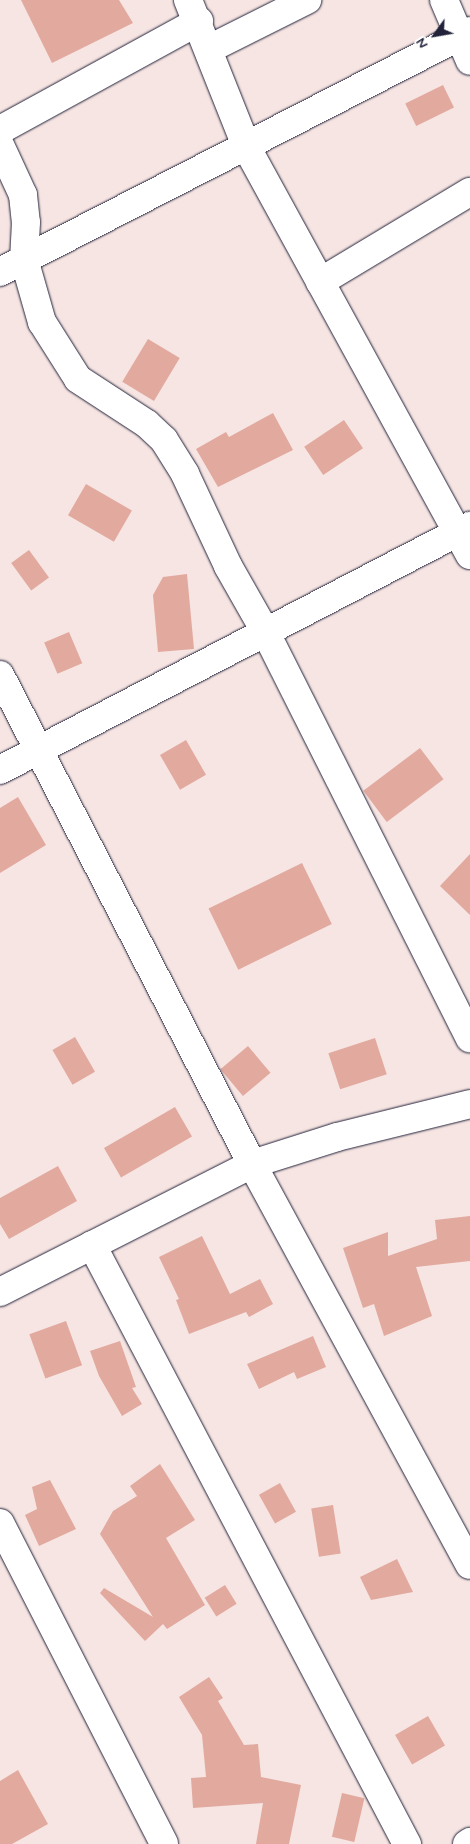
<!DOCTYPE html>
<html>
<head>
<meta charset="utf-8">
<style>
  body { margin:0 }
  #map { position:relative; width:470px; height:1844px; overflow:hidden; background:#f6e5e2; font-family:Mynerve,sans-serif }
  div>[style] { position:absolute }
  .building>* { inset:0; background:#e2a99f; transform-origin:0 0 }
  .roads { filter:drop-shadow(0 0 1px #22223b) drop-shadow(0 0 1px #22223b) }
  .minor>* { height:28px; margin:-14px; padding:0 14px; transform-origin:14px; border-radius:14px; background:#fff }
  .tertiary>* { height:28px; margin:-14px; padding:0 14px; transform-origin:14px; border-radius:14px; background:#fff }
  span { translate:-50% -50%; white-space:nowrap; text-align:center; line-height:1.15; -webkit-text-stroke:4.5px #fff; paint-order:stroke }
  .north { position:absolute; left:410px; top:10px; width:50px; height:50px; -webkit-text-stroke:4px #fff; paint-order:stroke; rotate:238deg; font-size:14px; font-weight:700; line-height:20px; text-align:center; color:#22223b }
  .north::after { content:''; display:block; margin:auto; width:18px; height:22px; background:#22223b; clip-path:polygon(50% 0,100% 100%,50% 72%,0 100%) }
</style>
</head>
<body>
<div id="map">
  <div class="building">
    <i style="clip-path:polygon(21px 0,119px 0,133px 23px,52px 63px)"></i>
    <i style="left:443px;top:85px;width:25px;height:42px;rotate:64deg"></i>
    <i style="left:148px;top:339px;width:37px;height:50px;rotate:31deg"></i>
    <i style="clip-path:polygon(273px 413px,293px 450px,218px 487px,196px 449px,226px 432px,229px 437px)"></i>
    <i style="left:344px;top:420px;width:34px;height:48px;rotate:56deg"></i>
    <i style="left:86px;top:484px;width:53px;height:36px;rotate:30deg"></i>
    <i style="left:29px;top:550px;width:34px;height:22px;rotate:54deg"></i>
    <i style="clip-path:polygon(187px 574px,194px 649px,158px 652px,153px 595px,163px 577px)"></i>
    <i style="left:69px;top:632px;width:34px;height:27px;rotate:67deg"></i>
    <i style="left:186px;top:740px;width:40px;height:30px;rotate:60deg"></i>
    <i style="left:420px;top:748px;width:39px;height:71px;rotate:53deg"></i>
    <i style="clip-path:polygon(18px 797px,46px 845px,0 873px,0 808px)"></i>
    <i style="clip-path:polygon(470px 854px,470px 915px,440px 886px)"></i>
    <i style="left:302px;top:863px;width:68px;height:104px;rotate:64deg"></i>
    <i style="left:75px;top:1037px;width:40px;height:26px;rotate:60deg"></i>
    <i style="left:375px;top:1038px;width:38px;height:49px;rotate:72deg"></i>
    <i style="left:248px;top:1046px;width:35px;height:36px;rotate:50deg"></i>
    <i style="left:175px;top:1107px;width:34px;height:82px;rotate:60deg"></i>
    <i style="clip-path:polygon(58px 1166px,77px 1201px,9px 1239px,0 1224px,0 1198px)"></i>
    <i style="clip-path:polygon(470px 1216px,470px 1261px,416px 1267px,432px 1316px,384px 1336px,374px 1304px,363px 1308px,343px 1248px,388px 1232px,388px 1256px,437px 1239px,435px 1220px)"></i>
    <i style="clip-path:polygon(202px 1236px,230px 1294px,260px 1279px,273px 1304px,249px 1317px,246px 1312px,189px 1334px,176px 1300px,179px 1299px,159px 1257px)"></i>
    <i style="left:66px;top:1321px;width:47px;height:39px;rotate:70deg"></i>
    <i style="clip-path:polygon(313px 1336px,326px 1367px,297px 1379px,294px 1372px,259px 1389px,247px 1364px)"></i>
    <i style="clip-path:polygon(120px 1341px,136px 1387px,132px 1388px,142px 1404px,122px 1416px,99px 1376px,90px 1351px)"></i>
    <i style="clip-path:polygon(160px 1464px,195px 1520px,166px 1538px,205px 1605px,167px 1629px,163px 1624px,145px 1641px,100px 1593px,104px 1588px,153px 1617px,100px 1534px,113px 1511px,137px 1496px,130px 1486px)"></i>
    <i style="clip-path:polygon(50px 1480px,76px 1529px,39px 1546px,25px 1515px,37px 1509px,32px 1487px)"></i>
    <i style="left:280px;top:1483px;width:33px;height:24px;rotate:61deg"></i>
    <i style="left:333px;top:1505px;width:49px;height:22px;rotate:81deg"></i>
    <i style="clip-path:polygon(397px 1559px,413px 1592px,371px 1600px,360px 1577px)"></i>
    <i style="left:225px;top:1585px;width:22px;height:24px;rotate:58deg"></i>
    <i style="clip-path:polygon(209px 1677px,223px 1698px,218px 1701px,244px 1745px,258px 1744px,261px 1777px,301px 1785px,289px 1844px,256px 1844px,263px 1803px,193px 1808px,191px 1778px,206px 1777px,202px 1735px,179px 1697px)"></i>
    <i style="left:428px;top:1716px;width:34px;height:38px;rotate:60deg"></i>
    <i style="clip-path:polygon(18px 1770px,48px 1824px,12px 1844px,0 1844px,0 1781px)"></i>
    <i style="left:342px;top:1793px;width:23px;height:45px;rotate:13deg"></i>
  </div>
  <div class="roads">
    <div class="minor">
      <i style="left:188px;top:0;width:159px;rotate:68.3deg"></i>
      <i style="left:247px;top:148px;width:464px;rotate:61.3deg"></i>
      <i style="left:444px;top:0;width:66px;rotate:66.9deg"></i>
      <i style="left:209px;top:49px;width:110px;rotate:-26.6deg"></i>
      <i style="left:0;top:130px;width:227px;rotate:-28.7deg"></i>
      <i style="left:0;top:145px;width:55px;rotate:65.3deg"></i>
      <i style="left:23px;top:195px;width:27px;rotate:84deg"></i>
      <i style="left:26px;top:222px;width:37px;rotate:93deg"></i>
      <i style="left:24px;top:259px;width:66px;rotate:74.1deg"></i>
      <i style="left:42px;top:322px;width:67px;rotate:57.7deg"></i>
      <i style="left:78px;top:379px;width:82px;rotate:33.1deg"></i>
      <i style="left:147px;top:424px;width:23px;rotate:43deg"></i>
      <i style="left:164px;top:440px;width:40px;rotate:58deg"></i>
      <i style="left:185px;top:474px;width:102px;rotate:64.9deg"></i>
      <i style="left:228px;top:566px;width:75px;rotate:60.4deg"></i>
      <i style="left:265px;top:631px;width:456px;rotate:63.3deg"></i>
      <i style="left:320px;top:282px;width:175px;rotate:-31deg"></i>
      <i style="left:0;top:675px;width:550px;rotate:62.74deg"></i>
      <i style="left:252px;top:1164px;width:456px;rotate:61.5deg"></i>
      <i style="left:0;top:770px;width:530px;rotate:-27.44deg"></i>
      <i style="left:92px;top:1245px;width:677px;rotate:62.26deg"></i>
      <i style="left:0;top:1292px;width:283px;rotate:-26.9deg"></i>
      <i style="left:252px;top:1164px;width:89px;rotate:-17.6deg"></i>
      <i style="left:337px;top:1137px;width:137px;rotate:-13.9deg"></i>
      <i style="left:0;top:1523px;width:360px;rotate:62.9deg"></i>
      <i style="left:467px;top:1844px;width:4px;rotate:-34deg"></i>
    </div>
    <div class="tertiary">
      <i style="left:0;top:272px;width:528px;rotate:-27.15deg"></i>
    </div>
  </div>
  <div class="north">N</div>
</div>
</body>
</html>
